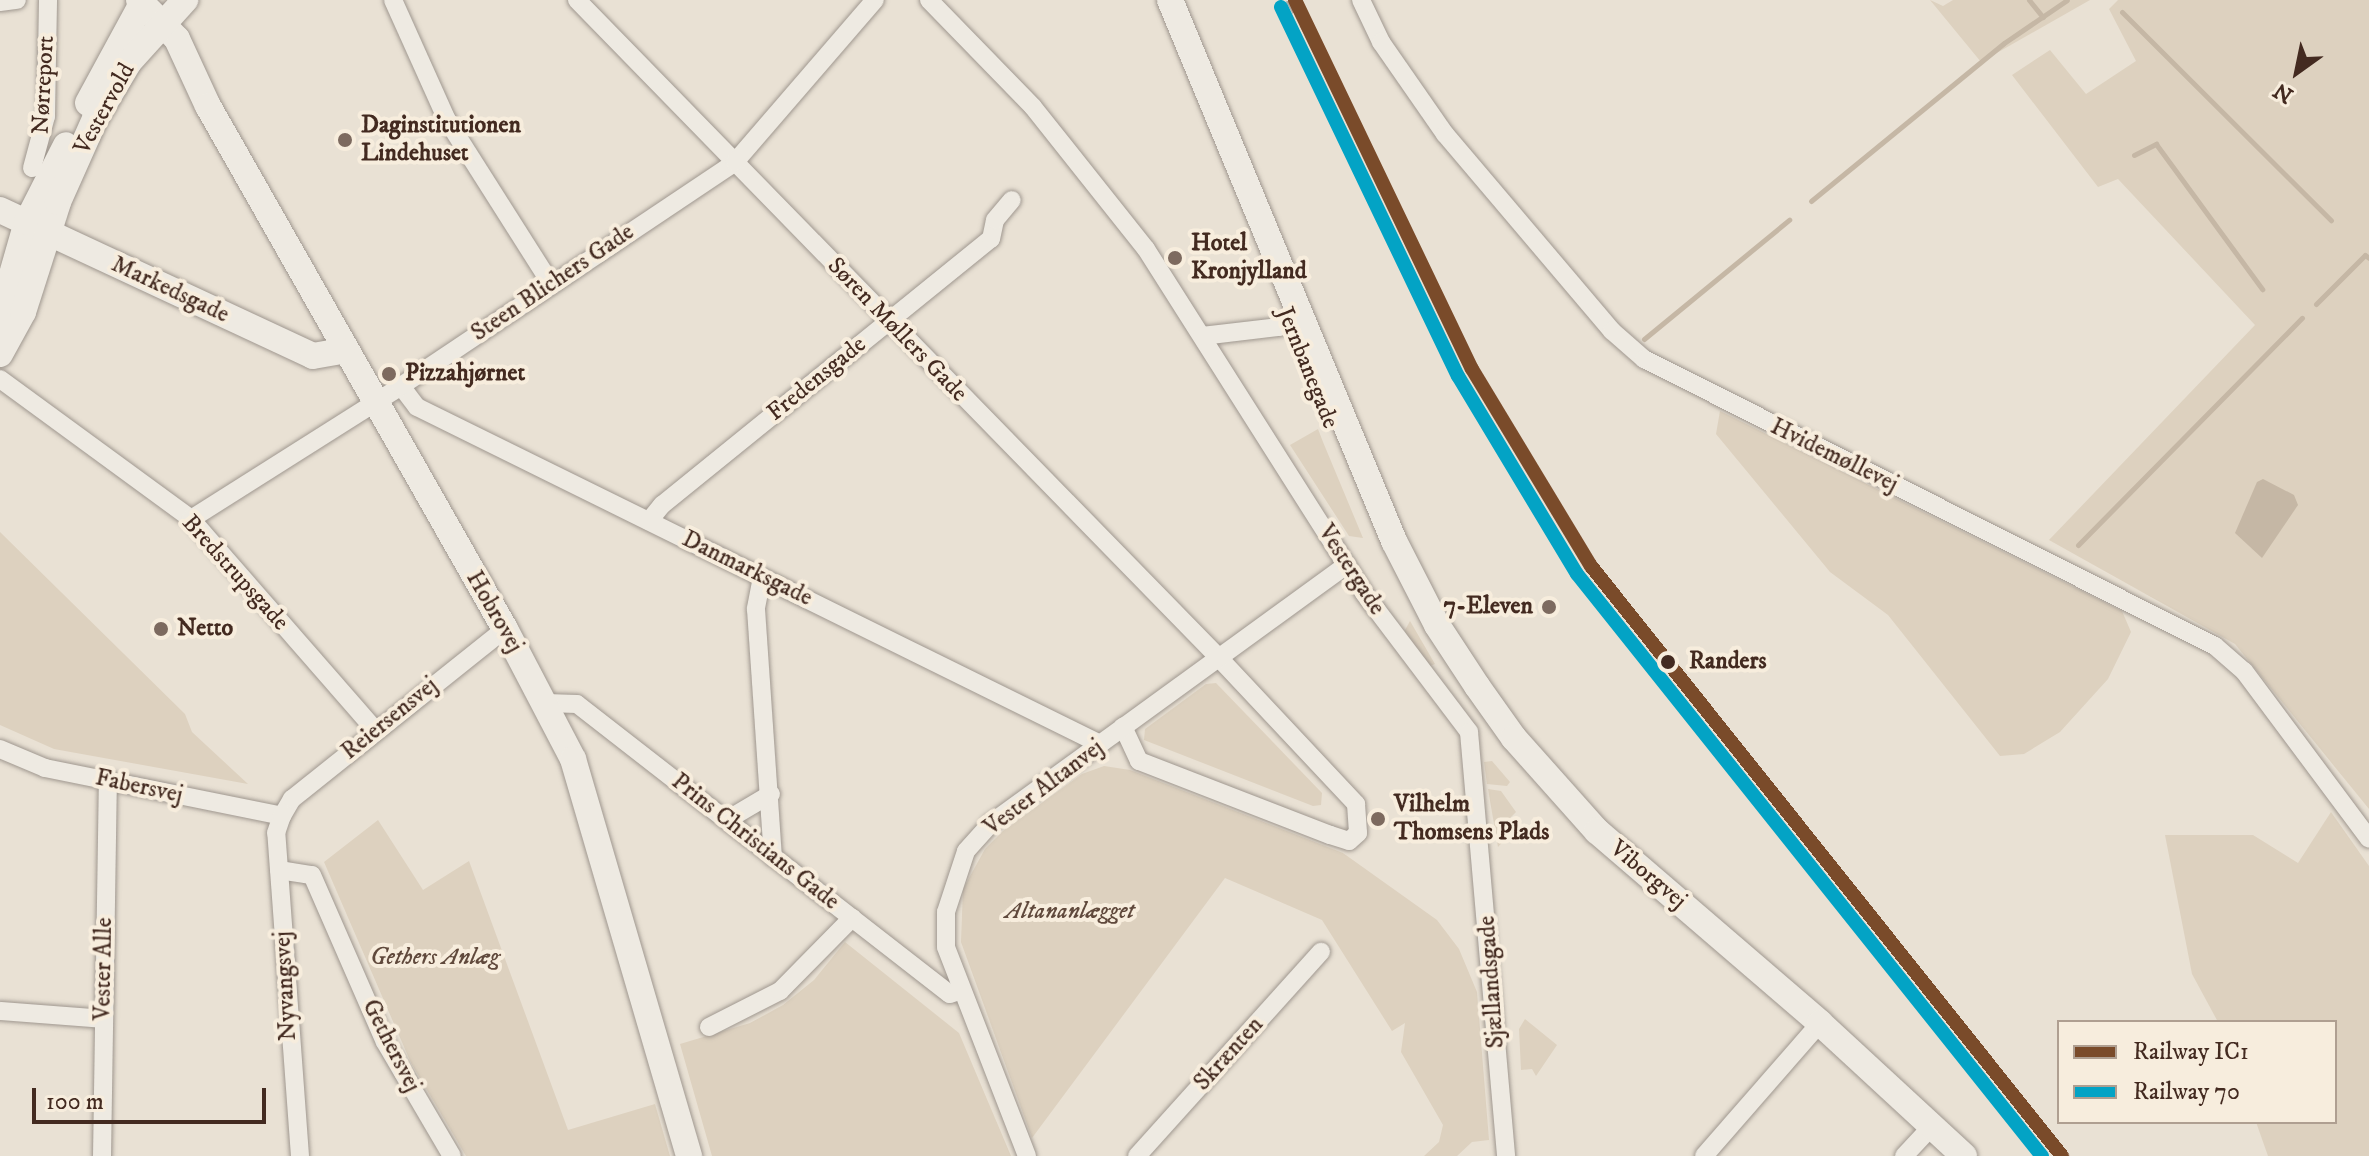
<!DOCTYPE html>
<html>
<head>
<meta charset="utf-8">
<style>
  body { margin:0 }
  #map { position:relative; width:2369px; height:1156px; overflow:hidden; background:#e9e1d4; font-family:"IM FELL DW Pica",serif }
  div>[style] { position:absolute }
  .green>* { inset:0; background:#ddd1bf }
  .water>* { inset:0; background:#c5b7a5 }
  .stream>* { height:5px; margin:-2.5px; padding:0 2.5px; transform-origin:2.5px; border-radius:2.5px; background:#c5b7a5 }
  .roads { filter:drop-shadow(0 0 2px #9f978f) drop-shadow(0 0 2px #9f978f) }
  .street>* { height:18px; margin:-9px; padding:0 9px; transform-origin:9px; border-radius:9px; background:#eeeae2 }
  .secondary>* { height:26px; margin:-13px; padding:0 13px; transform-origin:13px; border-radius:13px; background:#eeeae2 }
  .rail>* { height:5px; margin-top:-2.5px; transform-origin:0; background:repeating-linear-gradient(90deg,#afaaa4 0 14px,transparent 0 28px) }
  .rail-1>* { height:14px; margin:-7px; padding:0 7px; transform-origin:7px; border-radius:7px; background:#7a4b2a }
  .rail-2>* { height:14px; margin:-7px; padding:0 7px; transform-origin:7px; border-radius:7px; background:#03a3c5 }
  .dots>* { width:22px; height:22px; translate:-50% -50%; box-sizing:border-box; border:4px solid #f7eddd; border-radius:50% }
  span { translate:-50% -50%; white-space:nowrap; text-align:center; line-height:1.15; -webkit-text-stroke:8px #f7eddd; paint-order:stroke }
  .street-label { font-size:24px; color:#432a20 }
  .poi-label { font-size:24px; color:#432a20; font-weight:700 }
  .left { translate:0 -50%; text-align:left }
  .right { translate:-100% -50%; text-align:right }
  .stop-label { font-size:24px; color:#432a20; font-weight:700 }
  .park-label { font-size:24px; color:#60493c; font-style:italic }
  .legend { position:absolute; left:2057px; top:1020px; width:280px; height:104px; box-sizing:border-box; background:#f7eddd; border:2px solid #af9f91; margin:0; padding:10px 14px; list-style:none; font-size:24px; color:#432a20 }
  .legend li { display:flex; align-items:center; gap:16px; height:40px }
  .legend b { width:40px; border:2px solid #af9f91 }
  .north { position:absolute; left:2257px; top:32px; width:80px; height:80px; -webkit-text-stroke:6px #f7eddd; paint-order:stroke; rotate:213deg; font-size:22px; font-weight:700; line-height:32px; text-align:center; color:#432a20 }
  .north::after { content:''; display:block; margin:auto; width:28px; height:36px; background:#432a20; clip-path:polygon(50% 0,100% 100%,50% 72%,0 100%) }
  .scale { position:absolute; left:32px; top:1088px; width:234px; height:36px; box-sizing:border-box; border:4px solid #432a20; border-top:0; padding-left:10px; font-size:24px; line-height:28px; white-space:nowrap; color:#432a20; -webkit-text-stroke:6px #f7eddd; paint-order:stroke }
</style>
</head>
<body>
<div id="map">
  <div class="green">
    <i style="clip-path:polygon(1930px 0,1943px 6px,1953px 0,2090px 0,1981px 62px)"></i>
    <i style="clip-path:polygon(2118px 0,2369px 0,2369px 809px,2235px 644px,2049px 540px,2255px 325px,2118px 179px,2098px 187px,2012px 75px,2050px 50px,2086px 94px,2136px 61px,2109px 9px)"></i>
    <i style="clip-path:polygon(1720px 411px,2122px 611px,2131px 632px,2108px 679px,2060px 732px,2024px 754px,2000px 756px,1888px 615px,1830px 572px,1716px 434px)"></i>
    <i style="clip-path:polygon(1318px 429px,1323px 442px,1363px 538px,1349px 536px,1290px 445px)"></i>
    <i style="clip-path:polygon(0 532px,185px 714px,192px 732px,248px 784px,54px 749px,0 725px)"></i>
    <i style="clip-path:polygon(1410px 621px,1435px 664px,1430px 666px,1404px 632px)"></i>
    <i style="clip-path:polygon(1216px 683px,1322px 793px,1321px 805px,1313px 806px,1144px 740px,1145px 729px,1206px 684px)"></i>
    <i style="clip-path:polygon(1492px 761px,1510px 782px,1507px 786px,1487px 784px,1484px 762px)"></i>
    <i style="clip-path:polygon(1104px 766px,1130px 770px,1343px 853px,1437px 920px,1459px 949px,1477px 992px,1489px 1140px,1472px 1142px,1457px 1156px,1424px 1156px,1439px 1142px,1443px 1125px,1401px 1052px,1405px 1023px,1392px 1031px,1322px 920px,1225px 878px,1032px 1138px,961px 942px,963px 889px,985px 849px,1003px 831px,1082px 774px)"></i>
    <i style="clip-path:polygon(1488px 789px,1501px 791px,1516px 812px,1509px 819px,1517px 826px,1498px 847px)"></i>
    <i style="clip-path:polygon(2331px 812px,2369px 866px,2369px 1156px,2268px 1156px,2256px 1122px,2335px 1122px,2335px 1022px,2218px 1022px,2192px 974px,2165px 835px,2253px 835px,2298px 863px)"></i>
    <i style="clip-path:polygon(378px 820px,423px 890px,469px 861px,568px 1130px,655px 1104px,670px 1156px,466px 1156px,411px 1063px,324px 862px)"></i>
    <i style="clip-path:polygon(845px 942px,959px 1033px,1011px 1156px,712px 1156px,680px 1044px,750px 1023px,783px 1005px,814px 980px)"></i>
    <i style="clip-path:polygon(1525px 1019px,1557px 1045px,1536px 1076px,1532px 1069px,1521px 1070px,1519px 1029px)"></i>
  </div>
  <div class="water">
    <i style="clip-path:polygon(2263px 479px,2294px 495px,2298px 505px,2262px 558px,2235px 533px,2257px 482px)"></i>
  </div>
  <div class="stream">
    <i style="left:2029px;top:0;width:22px;rotate:51deg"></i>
    <i style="left:2122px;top:12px;width:295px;rotate:44.9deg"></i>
    <i style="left:2134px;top:155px;width:25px;rotate:-27deg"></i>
    <i style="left:2156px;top:144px;width:180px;rotate:53.8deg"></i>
    <i style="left:1811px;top:201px;width:249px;rotate:-39.3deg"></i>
    <i style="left:2004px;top:43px;width:76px;rotate:-34.3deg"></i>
    <i style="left:2316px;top:304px;width:69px;rotate:-45deg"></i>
    <i style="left:2365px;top:255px;width:5px;rotate:37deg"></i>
    <i style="left:1644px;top:339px;width:188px;rotate:-39.4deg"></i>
    <i style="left:2078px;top:545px;width:319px;rotate:-45.4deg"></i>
  </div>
  <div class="roads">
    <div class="street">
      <i style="left:393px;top:0;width:132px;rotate:65.8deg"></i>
      <i style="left:447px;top:120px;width:194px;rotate:57.6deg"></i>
      <i style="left:577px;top:0;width:921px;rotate:45.7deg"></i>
      <i style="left:1220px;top:659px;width:199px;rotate:46.8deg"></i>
      <i style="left:1356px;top:804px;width:29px;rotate:86deg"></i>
      <i style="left:1358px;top:833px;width:12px;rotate:138deg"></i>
      <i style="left:1349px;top:841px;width:20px;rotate:-162deg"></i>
      <i style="left:1330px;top:835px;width:205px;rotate:-158.8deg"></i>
      <i style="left:1139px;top:761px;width:38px;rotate:-115deg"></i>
      <i style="left:929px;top:0;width:149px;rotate:45.8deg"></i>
      <i style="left:1033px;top:107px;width:181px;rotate:51.5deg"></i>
      <i style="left:1146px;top:249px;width:407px;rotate:57.6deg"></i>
      <i style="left:1364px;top:593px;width:174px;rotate:52.9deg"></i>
      <i style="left:1469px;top:732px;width:426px;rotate:85deg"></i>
      <i style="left:1361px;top:0;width:47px;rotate:64.5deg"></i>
      <i style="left:1381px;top:42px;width:112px;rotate:55.2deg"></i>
      <i style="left:1445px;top:134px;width:258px;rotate:49.7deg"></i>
      <i style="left:1612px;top:331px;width:43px;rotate:41.2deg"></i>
      <i style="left:1644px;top:359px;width:639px;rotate:26.69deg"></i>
      <i style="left:2215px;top:646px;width:38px;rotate:41deg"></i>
      <i style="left:2244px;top:671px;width:209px;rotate:53.3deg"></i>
      <i style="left:0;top:2px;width:17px;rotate:-7deg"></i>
      <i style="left:32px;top:168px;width:54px;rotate:-74.9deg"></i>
      <i style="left:46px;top:116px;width:116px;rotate:-89deg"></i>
      <i style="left:1202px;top:336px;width:78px;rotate:-6.7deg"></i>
      <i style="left:1279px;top:327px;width:24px;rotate:-22deg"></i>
      <i style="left:0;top:379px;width:237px;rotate:36.2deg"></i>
      <i style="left:191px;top:519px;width:280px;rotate:48.9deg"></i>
      <i style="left:401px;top:386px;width:26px;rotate:53deg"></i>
      <i style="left:417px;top:407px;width:762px;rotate:26.26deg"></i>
      <i style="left:191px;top:519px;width:249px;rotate:-32.3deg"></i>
      <i style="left:401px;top:386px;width:402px;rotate:-33.8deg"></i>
      <i style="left:735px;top:162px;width:214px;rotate:-49.2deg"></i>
      <i style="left:649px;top:521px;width:21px;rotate:-51deg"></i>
      <i style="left:662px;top:505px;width:423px;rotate:-39deg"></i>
      <i style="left:991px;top:239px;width:19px;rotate:-78deg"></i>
      <i style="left:995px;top:220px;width:26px;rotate:-50deg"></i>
      <i style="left:762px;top:577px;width:33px;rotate:101deg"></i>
      <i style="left:756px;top:609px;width:249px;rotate:86.1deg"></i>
      <i style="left:546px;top:703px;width:31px;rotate:2deg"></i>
      <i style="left:577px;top:704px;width:472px;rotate:37.9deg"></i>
      <i style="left:950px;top:994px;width:9px;rotate:-18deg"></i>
      <i style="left:0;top:749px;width:49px;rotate:22.9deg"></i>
      <i style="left:45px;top:768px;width:242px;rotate:11.4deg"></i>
      <i style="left:727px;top:820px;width:51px;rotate:-30.6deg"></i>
      <i style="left:279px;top:870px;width:33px;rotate:9deg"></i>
      <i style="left:312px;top:875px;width:182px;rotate:66.4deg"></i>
      <i style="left:385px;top:1042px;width:132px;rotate:59.6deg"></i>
      <i style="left:0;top:1011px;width:103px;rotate:4.4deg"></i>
      <i style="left:709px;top:1027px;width:80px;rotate:-26.9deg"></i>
      <i style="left:780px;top:991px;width:103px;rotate:-45.4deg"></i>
      <i style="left:102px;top:1156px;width:375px;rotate:-89.1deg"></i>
      <i style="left:300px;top:1156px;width:324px;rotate:-94.2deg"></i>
      <i style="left:276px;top:833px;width:18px;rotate:-71deg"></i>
      <i style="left:282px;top:816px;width:20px;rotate:-60deg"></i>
      <i style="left:292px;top:799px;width:273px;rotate:-38.6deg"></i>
      <i style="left:1027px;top:1156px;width:224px;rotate:-111.2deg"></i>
      <i style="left:946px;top:947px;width:35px;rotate:-90deg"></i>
      <i style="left:946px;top:912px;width:64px;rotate:-71.8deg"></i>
      <i style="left:966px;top:851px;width:36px;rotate:-48deg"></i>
      <i style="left:990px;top:824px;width:441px;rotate:-36deg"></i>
      <i style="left:1137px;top:1156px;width:275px;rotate:-48deg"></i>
      <i style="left:1704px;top:1156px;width:176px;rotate:-48.9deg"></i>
      <i style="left:1904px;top:1156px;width:42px;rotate:-46.9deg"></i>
    </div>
    <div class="secondary">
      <i style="left:139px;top:0;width:54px;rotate:45.7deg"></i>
      <i style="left:177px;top:39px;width:74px;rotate:65.2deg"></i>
      <i style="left:208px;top:106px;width:601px;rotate:60.41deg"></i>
      <i style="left:505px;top:629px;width:147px;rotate:62.4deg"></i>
      <i style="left:573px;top:759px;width:414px;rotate:73.7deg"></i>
      <i style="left:1170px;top:0;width:586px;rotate:67.51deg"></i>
      <i style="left:1394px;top:541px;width:94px;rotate:62.9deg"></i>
      <i style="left:1437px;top:625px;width:73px;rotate:56.7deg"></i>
      <i style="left:1477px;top:686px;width:64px;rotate:54.6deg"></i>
      <i style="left:1514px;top:738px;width:125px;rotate:48.3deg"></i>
      <i style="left:1597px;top:831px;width:294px;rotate:40.7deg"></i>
      <i style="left:1820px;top:1023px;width:196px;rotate:42.7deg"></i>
      <i style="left:88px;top:103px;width:117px;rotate:-61.5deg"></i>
      <i style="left:0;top:210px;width:345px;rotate:25deg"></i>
      <i style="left:313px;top:356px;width:29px;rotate:-10deg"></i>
      <i style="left:0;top:316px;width:98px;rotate:-74deg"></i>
      <i style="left:27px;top:222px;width:86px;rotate:-63.1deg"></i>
      <i style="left:0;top:354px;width:48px;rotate:-61.3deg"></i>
      <i style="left:23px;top:312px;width:115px;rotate:-72.3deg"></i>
      <i style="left:58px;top:202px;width:91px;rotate:-66deg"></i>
      <i style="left:95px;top:119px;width:66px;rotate:-59.2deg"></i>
      <i style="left:129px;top:62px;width:84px;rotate:-47.9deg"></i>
    </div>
  </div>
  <div class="rail">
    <i style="left:1288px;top:0;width:98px;rotate:60.5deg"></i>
  </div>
  <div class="rail-1">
    <i style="left:1295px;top:0;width:409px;rotate:64.4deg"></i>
    <i style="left:1472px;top:369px;width:230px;rotate:58.9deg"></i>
    <i style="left:1591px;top:566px;width:755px;rotate:51.4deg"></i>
  </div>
  <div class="rail-2">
    <i style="left:1281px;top:7px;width:409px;rotate:64.4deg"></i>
    <i style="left:1458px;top:376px;width:231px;rotate:59deg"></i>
    <i style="left:1577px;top:574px;width:745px;rotate:51.38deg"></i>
  </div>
  <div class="dots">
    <i style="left:345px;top:140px;background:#7d6a5f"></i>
    <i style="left:1175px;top:258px;background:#7d6a5f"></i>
    <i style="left:389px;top:374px;background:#7d6a5f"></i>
    <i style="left:1549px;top:607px;background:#7d6a5f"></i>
    <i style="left:161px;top:629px;background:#7d6a5f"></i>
    <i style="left:1668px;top:662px;background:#432a20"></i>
    <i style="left:1378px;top:819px;background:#7d6a5f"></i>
  </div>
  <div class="street-label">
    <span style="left:44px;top:85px;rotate:-87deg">Nørreport</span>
    <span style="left:105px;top:109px;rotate:-61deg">Vestervold</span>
    <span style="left:553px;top:283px;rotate:-34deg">Steen Blichers Gade</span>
    <span style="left:170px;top:290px;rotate:25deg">Markedsgade</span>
    <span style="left:897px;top:330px;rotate:46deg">Søren Møllers Gade</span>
    <span style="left:1307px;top:368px;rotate:68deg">Jernbanegade</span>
    <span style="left:817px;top:379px;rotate:-39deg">Fredensgade</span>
    <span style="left:1834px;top:456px;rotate:26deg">Hvidemøllevej</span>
    <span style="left:747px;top:569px;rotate:26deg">Danmarksgade</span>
    <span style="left:1351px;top:570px;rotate:57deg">Vestergade</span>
    <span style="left:235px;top:573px;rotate:48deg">Bredstrupsgade</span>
    <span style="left:494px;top:612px;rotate:60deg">Hobrovej</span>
    <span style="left:390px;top:719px;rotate:-39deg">Reiersensvej</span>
    <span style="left:139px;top:787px;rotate:12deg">Fabersvej</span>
    <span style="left:1044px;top:788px;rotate:-37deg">Vester Altanvej</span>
    <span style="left:755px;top:842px;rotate:38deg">Prins Christians Gade</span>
    <span style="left:1648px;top:875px;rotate:40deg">Viborgvej</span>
    <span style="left:104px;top:969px;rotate:-89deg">Vester Alle</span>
    <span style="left:1492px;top:982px;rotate:-94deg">Sjællandsgade</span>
    <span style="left:286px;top:986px;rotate:-93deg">Nyvangsvej</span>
    <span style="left:391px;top:1046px;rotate:63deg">Gethersvej</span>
    <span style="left:1229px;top:1054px;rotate:-48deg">Skrænten</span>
  </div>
  <div class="poi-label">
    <span class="left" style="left:361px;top:140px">Daginstitutionen<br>Lindehuset</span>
    <span class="left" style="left:1191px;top:258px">Hotel<br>Kronjylland</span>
    <span class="left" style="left:405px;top:374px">Pizzahjørnet</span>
    <span class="right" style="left:1533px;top:607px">7-Eleven</span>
    <span class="left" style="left:177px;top:629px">Netto</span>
    <span class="left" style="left:1394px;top:819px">Vilhelm<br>Thomsens Plads</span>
  </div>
  <div class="stop-label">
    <span class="left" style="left:1689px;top:662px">Randers</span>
  </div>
  <div class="park-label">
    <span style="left:1070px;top:912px">Altananlægget</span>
    <span style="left:435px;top:958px">Gethers Anlæg</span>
  </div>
  <ul class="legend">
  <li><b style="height:10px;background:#7a4b2a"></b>Railway IC1</li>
  <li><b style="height:10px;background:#03a3c5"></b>Railway 70</li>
  </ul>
  <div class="north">N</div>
  <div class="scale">100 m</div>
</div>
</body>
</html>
